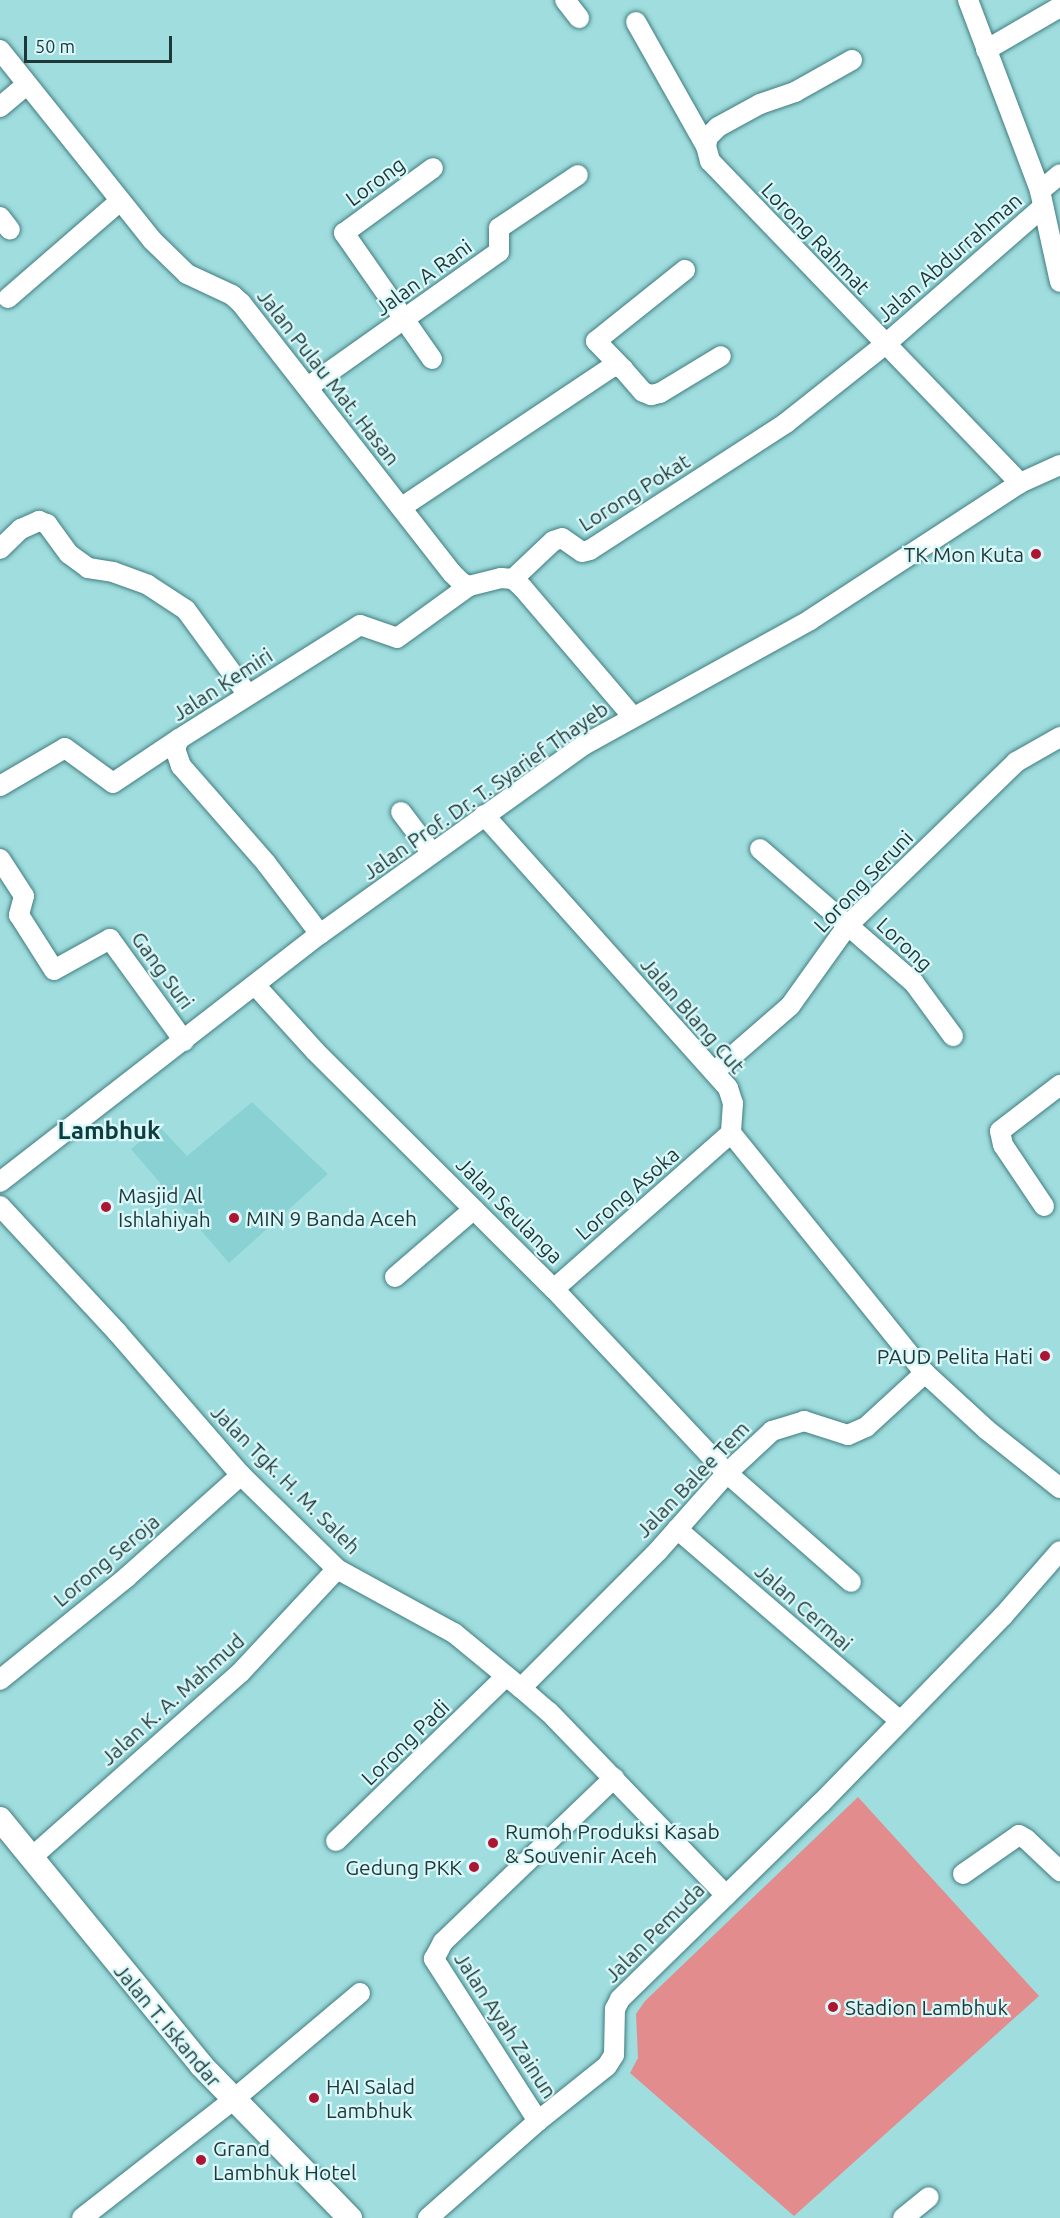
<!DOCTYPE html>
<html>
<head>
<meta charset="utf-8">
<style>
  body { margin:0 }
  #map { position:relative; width:1060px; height:2218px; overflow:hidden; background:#a0dddf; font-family:Ubuntu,sans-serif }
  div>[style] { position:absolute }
  .built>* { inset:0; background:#8ad1d3 }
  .green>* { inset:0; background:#e38c8e }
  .roads { filter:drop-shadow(0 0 2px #417d7f) drop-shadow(0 0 2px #417d7f) }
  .minor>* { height:20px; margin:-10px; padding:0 10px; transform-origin:10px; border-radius:10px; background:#fff }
  .tertiary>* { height:24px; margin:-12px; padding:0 12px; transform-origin:12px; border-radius:12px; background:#fff }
  .dots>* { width:16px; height:16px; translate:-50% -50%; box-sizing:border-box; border:3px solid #daf8f9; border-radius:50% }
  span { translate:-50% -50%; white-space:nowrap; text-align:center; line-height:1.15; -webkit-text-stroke:4.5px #daf8f9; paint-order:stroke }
  .street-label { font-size:21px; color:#1e3738 }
  .poi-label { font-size:21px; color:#1e3738 }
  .right { translate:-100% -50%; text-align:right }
  .left { translate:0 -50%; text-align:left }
  .quarter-label { font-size:24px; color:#0d3d3f; font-weight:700 }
  .scale { position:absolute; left:24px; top:36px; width:148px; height:27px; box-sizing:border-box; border:3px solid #1e3738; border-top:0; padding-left:8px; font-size:18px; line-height:21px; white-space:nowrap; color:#1e3738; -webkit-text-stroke:4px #daf8f9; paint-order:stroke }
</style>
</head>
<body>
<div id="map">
  <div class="built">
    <i style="clip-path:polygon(252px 1102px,328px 1174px,229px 1263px,131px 1149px,159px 1126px,187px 1156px)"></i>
  </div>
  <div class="green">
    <i style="clip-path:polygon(858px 1797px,1039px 1996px,794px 2216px,630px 2073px,638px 2058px,636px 2014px,645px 2001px)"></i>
  </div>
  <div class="roads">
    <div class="minor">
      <i style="left:565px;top:0;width:23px;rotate:52deg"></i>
      <i style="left:968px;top:0;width:204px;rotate:69.3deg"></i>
      <i style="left:1040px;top:191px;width:93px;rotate:77.6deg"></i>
      <i style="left:636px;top:22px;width:142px;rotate:60.6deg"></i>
      <i style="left:0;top:50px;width:243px;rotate:51.3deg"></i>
      <i style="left:152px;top:240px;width:49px;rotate:44.2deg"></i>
      <i style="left:187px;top:274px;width:50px;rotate:25deg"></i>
      <i style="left:232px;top:295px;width:12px;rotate:42deg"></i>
      <i style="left:241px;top:303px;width:343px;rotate:52deg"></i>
      <i style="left:452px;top:573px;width:14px;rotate:45deg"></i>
      <i style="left:462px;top:583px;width:8px;rotate:23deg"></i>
      <i style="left:986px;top:50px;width:86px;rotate:-30.2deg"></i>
      <i style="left:852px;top:60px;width:65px;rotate:150.7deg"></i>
      <i style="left:795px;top:92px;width:37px;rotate:161deg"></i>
      <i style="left:760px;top:104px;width:48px;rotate:151.3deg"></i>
      <i style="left:718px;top:127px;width:14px;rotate:135deg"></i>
      <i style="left:708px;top:137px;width:9px;rotate:103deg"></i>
      <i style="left:706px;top:146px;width:16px;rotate:75deg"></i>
      <i style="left:710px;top:161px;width:447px;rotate:46.1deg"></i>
      <i style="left:0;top:107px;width:35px;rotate:-40deg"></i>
      <i style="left:1040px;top:191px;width:26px;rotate:-40deg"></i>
      <i style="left:0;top:217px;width:16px;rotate:52deg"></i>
      <i style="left:8px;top:298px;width:148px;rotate:-40.9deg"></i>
      <i style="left:432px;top:359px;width:154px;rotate:-124.9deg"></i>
      <i style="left:344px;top:233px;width:110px;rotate:-36.1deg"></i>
      <i style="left:623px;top:369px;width:39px;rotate:-134deg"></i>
      <i style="left:596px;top:341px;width:114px;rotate:-38.6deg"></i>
      <i style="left:308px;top:387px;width:234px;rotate:-35.3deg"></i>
      <i style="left:499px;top:252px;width:24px;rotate:-90deg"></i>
      <i style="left:499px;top:228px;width:95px;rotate:-33.9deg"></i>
      <i style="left:402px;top:507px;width:252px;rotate:-33.7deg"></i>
      <i style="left:612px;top:367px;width:5px;rotate:-11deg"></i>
      <i style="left:617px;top:366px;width:7px;rotate:27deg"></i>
      <i style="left:623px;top:369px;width:30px;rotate:49deg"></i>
      <i style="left:643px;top:392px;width:9px;rotate:21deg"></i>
      <i style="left:651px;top:395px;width:9px;rotate:-13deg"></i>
      <i style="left:660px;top:393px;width:71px;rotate:-31.2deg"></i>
      <i style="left:0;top:549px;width:29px;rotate:-44deg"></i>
      <i style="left:21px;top:529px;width:20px;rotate:-24deg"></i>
      <i style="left:39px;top:521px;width:9px;rotate:21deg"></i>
      <i style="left:47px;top:524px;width:37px;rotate:54deg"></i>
      <i style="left:69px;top:554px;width:24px;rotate:36deg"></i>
      <i style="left:88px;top:568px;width:25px;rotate:9deg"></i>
      <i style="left:113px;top:572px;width:37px;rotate:20deg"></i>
      <i style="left:148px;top:585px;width:45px;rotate:33.3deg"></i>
      <i style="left:186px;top:610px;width:105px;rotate:53.9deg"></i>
      <i style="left:513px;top:579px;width:55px;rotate:-43.5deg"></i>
      <i style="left:553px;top:541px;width:9px;rotate:-18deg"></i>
      <i style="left:562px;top:538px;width:24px;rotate:35deg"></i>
      <i style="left:582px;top:552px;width:8px;rotate:-14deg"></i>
      <i style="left:590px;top:550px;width:234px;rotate:-32.9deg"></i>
      <i style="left:786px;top:423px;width:129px;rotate:-38.4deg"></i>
      <i style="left:887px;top:343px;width:207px;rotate:-41.1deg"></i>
      <i style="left:0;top:786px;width:75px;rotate:-30.3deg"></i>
      <i style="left:65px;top:748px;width:59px;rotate:36.1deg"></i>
      <i style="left:113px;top:783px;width:79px;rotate:-33.7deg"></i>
      <i style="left:401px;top:812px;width:51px;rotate:52.9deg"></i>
      <i style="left:484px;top:815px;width:366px;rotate:48.2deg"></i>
      <i style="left:728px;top:1088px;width:16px;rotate:72deg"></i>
      <i style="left:733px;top:1103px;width:30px;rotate:94deg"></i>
      <i style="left:731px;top:1133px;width:309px;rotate:51.1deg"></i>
      <i style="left:925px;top:1373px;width:84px;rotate:42.6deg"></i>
      <i style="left:987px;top:1430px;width:93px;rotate:38.5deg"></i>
      <i style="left:760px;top:849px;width:204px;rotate:41deg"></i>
      <i style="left:914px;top:983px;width:66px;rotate:53.7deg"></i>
      <i style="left:0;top:859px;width:44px;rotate:57deg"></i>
      <i style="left:24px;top:896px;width:20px;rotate:105deg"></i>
      <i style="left:19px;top:915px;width:65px;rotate:57.5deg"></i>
      <i style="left:54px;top:970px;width:64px;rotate:-29deg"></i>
      <i style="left:110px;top:939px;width:126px;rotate:54deg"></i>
      <i style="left:320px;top:934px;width:89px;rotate:-127.3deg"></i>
      <i style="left:266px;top:863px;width:129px;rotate:-131.2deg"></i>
      <i style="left:181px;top:766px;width:18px;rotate:-109deg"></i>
      <i style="left:175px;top:749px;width:11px;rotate:-68deg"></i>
      <i style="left:179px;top:739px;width:214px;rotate:-32.2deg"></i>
      <i style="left:360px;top:625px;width:39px;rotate:19deg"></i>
      <i style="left:397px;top:638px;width:89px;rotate:-35.8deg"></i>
      <i style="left:469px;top:586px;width:33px;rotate:-14deg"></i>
      <i style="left:501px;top:578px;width:12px;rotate:5deg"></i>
      <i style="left:513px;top:579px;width:12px;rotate:42deg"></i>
      <i style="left:522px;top:587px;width:171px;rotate:49.5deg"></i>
      <i style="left:255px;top:985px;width:89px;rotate:47.7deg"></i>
      <i style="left:315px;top:1051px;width:337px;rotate:44.9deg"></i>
      <i style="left:554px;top:1289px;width:253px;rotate:46.8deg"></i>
      <i style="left:727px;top:1473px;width:165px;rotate:41.3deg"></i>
      <i style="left:714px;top:1072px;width:101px;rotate:-41deg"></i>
      <i style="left:790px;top:1006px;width:100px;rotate:-54.4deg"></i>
      <i style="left:848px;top:925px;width:234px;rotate:-44.1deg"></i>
      <i style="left:1016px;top:762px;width:51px;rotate:-29.6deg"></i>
      <i style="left:0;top:1182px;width:405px;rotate:-37.8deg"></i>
      <i style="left:320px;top:934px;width:325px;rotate:-35.6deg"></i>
      <i style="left:584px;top:745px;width:258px;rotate:-28.9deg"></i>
      <i style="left:810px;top:620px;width:251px;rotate:-33.1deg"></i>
      <i style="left:1020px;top:483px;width:44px;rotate:-24.2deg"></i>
      <i style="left:0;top:1206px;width:172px;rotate:47.1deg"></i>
      <i style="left:117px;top:1332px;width:189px;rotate:49.1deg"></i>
      <i style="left:241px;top:1475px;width:134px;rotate:44.4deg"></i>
      <i style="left:337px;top:1569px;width:133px;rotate:28.7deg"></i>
      <i style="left:454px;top:1633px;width:87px;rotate:39.4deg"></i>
      <i style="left:521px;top:1688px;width:37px;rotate:41deg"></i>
      <i style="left:549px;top:1712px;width:255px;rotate:46deg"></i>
      <i style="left:1044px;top:1206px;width:73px;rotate:-123.9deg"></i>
      <i style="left:1003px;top:1145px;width:14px;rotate:-102deg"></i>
      <i style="left:1000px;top:1131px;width:76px;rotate:-37.5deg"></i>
      <i style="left:395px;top:1277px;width:104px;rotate:-40.7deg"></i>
      <i style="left:554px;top:1289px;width:236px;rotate:-41.4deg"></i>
      <i style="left:677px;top:1529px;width:294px;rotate:40.7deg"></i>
      <i style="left:0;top:1680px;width:164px;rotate:-39deg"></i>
      <i style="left:127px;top:1577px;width:153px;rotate:-41.8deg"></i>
      <i style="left:521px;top:1688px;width:194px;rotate:-45deg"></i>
      <i style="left:658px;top:1551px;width:104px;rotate:-48.5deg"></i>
      <i style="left:727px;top:1473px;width:62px;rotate:-43deg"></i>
      <i style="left:772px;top:1431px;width:34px;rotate:-17deg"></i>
      <i style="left:804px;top:1421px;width:46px;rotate:17.7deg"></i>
      <i style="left:848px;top:1435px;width:20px;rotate:-24deg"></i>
      <i style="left:866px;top:1427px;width:80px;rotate:-42.5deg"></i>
      <i style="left:336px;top:1841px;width:237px;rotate:-44.1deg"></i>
      <i style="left:32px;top:1857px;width:278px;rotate:-41.5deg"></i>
      <i style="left:240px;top:1673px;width:142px;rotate:-47deg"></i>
      <i style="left:963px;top:1874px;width:68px;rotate:-34.9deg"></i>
      <i style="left:1019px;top:1835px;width:8px;rotate:30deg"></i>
      <i style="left:1026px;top:1839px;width:47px;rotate:43.3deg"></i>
      <i style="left:538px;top:2121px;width:193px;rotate:-122.7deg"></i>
      <i style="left:434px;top:1959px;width:19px;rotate:-62deg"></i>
      <i style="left:443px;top:1942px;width:237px;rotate:-43.8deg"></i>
      <i style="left:82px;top:2218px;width:192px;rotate:-38deg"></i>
      <i style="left:233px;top:2100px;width:166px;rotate:-40.1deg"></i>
      <i style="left:428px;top:2218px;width:147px;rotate:-41.4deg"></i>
      <i style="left:538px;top:2121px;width:88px;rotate:-38.6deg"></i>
      <i style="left:607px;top:2066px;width:13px;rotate:-58deg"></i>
      <i style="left:614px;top:2055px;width:46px;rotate:-88.8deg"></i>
      <i style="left:615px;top:2009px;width:11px;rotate:-63deg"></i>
      <i style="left:620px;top:1999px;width:281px;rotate:-44.3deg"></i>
      <i style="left:821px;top:1803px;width:261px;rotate:-45.8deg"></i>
      <i style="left:1003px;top:1616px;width:86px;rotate:-48.8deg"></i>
      <i style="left:903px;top:2218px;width:33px;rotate:-39deg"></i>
    </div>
    <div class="tertiary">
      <i style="left:0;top:1819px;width:318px;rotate:50.7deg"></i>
      <i style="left:201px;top:2065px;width:214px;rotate:45.8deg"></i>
    </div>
  </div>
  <div class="dots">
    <i style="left:1036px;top:554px;background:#ac1633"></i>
    <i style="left:106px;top:1207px;background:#ac1633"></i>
    <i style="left:234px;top:1218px;background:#ac1633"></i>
    <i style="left:1045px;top:1356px;background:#ac1633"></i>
    <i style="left:493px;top:1843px;background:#ac1633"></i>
    <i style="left:474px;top:1867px;background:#ac1633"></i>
    <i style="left:833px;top:2007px;background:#ac1633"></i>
    <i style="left:314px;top:2098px;background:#ac1633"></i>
    <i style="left:201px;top:2160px;background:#ac1633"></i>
  </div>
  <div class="street-label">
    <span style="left:375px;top:181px;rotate:-36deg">Lorong</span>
    <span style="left:816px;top:238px;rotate:46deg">Lorong Rahmat</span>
    <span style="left:949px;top:257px;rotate:-41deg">Jalan Abdurrahman</span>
    <span style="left:423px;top:277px;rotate:-36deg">Jalan A Rani</span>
    <span style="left:329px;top:377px;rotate:52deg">Jalan Pulau Mat. Hasan</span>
    <span style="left:634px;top:492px;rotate:-32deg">Lorong Pokat</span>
    <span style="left:222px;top:684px;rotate:-33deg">Jalan Kemiri</span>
    <span style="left:485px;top:790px;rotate:-35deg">Jalan Prof. Dr. T. Syarief Thayeb</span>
    <span style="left:863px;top:881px;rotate:-46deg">Lorong Seruni</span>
    <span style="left:905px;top:944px;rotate:43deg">Lorong</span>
    <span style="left:163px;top:970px;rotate:54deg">Gang Suri</span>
    <span style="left:693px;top:1015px;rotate:49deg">Jalan Blang Cut</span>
    <span style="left:627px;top:1193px;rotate:-41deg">Lorong Asoka</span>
    <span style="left:510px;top:1210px;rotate:45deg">Jalan Seulanga</span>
    <span style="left:286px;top:1479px;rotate:45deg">Jalan Tgk. H. M. Saleh</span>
    <span style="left:692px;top:1479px;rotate:-46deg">Jalan Balee Tem</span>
    <span style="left:106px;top:1560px;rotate:-40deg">Lorong Seroja</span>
    <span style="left:804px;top:1607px;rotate:41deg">Jalan Cermai</span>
    <span style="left:172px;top:1699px;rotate:-42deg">Jalan K. A. Mahmud</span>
    <span style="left:405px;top:1742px;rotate:-44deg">Lorong Padi</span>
    <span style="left:654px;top:1932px;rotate:-45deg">Jalan Pemuda</span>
    <span style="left:168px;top:2025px;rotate:50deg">Jalan T. Iskandar</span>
    <span style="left:506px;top:2025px;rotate:57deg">Jalan Ayah Zainun</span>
  </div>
  <div class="poi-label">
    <span class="right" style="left:1024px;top:554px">TK Mon Kuta</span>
    <span class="left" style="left:118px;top:1207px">Masjid Al<br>Ishlahiyah</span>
    <span class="left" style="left:246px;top:1218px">MIN 9 Banda Aceh</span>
    <span class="right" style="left:1033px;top:1356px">PAUD Pelita Hati</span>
    <span class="left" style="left:505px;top:1843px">Rumoh Produksi Kasab<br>&amp; Souvenir Aceh</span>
    <span class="right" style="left:462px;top:1867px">Gedung PKK</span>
    <span class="left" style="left:845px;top:2007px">Stadion Lambhuk</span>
    <span class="left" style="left:326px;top:2098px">HAI Salad<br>Lambhuk</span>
    <span class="left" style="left:213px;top:2160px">Grand<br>Lambhuk Hotel</span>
  </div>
  <div class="quarter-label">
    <span style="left:109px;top:1131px">Lambhuk</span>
  </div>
  <div class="scale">50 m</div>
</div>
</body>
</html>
